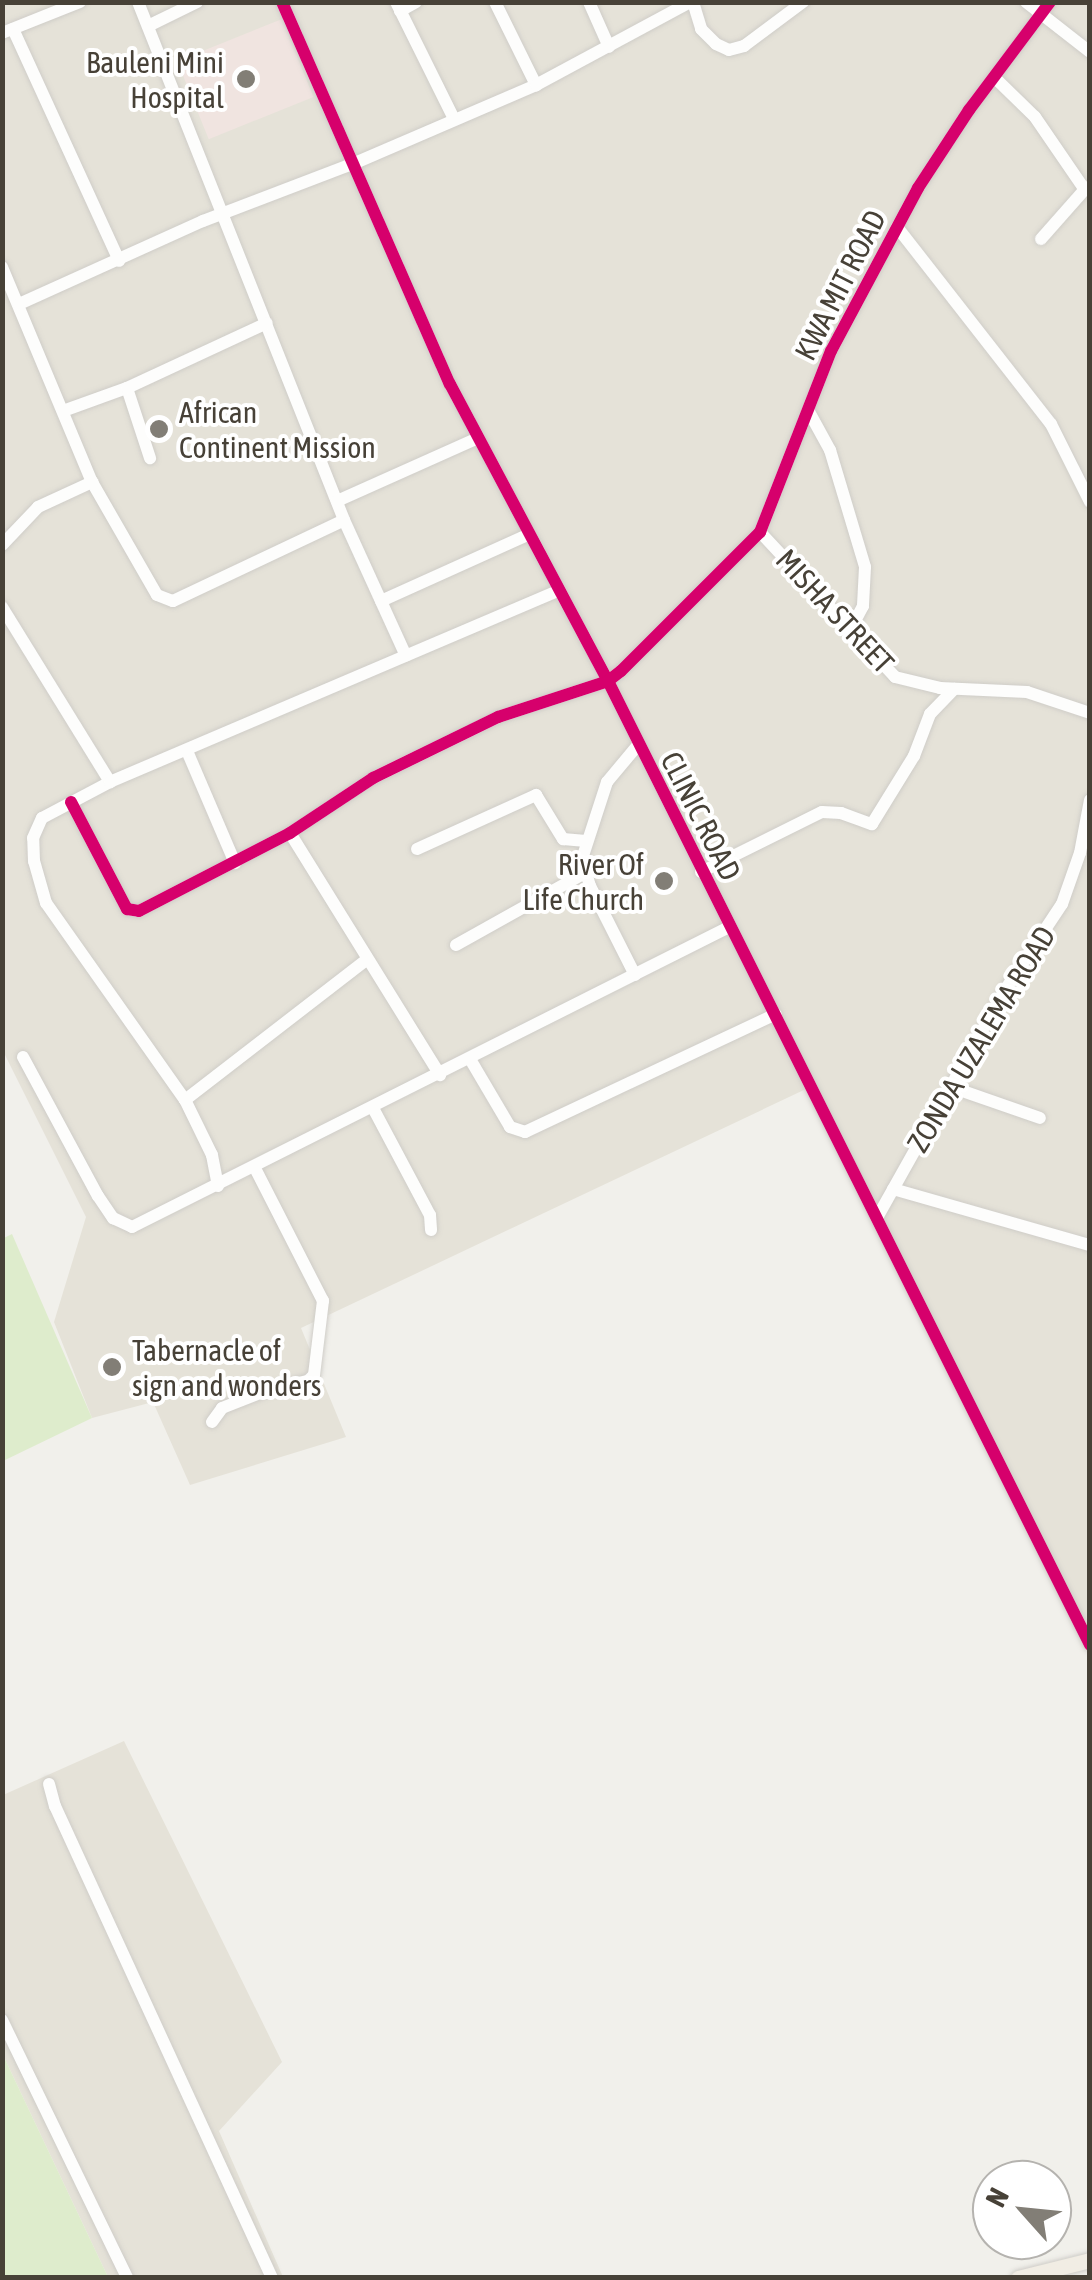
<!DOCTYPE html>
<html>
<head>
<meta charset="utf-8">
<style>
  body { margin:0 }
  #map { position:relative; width:1092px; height:2280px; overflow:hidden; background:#f1f0eb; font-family:"Asap Condensed",sans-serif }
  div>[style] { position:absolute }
  .residential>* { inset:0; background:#e5e2d8 }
  .medical>* { inset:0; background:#f0e4e0; transform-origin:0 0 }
  .green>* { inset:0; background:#deeccc }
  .roads { filter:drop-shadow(0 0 2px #cfcdc8) drop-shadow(0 0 2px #cfcdc8) }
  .minor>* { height:12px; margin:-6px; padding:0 6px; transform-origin:6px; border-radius:6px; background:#fdfdfc }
  .major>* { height:15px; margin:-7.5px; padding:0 7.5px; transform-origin:7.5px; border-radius:7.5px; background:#f1ede4 }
  .cycleway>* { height:12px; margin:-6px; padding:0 6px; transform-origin:6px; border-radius:6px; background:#d6006c }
  .dots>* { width:28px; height:28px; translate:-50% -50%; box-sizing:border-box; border:5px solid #fff; border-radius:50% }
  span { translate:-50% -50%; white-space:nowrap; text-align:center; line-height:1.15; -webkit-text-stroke:8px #fff; paint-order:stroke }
  .poi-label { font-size:30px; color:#474137 }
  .right { translate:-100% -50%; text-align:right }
  .left { translate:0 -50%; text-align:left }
  .street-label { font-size:30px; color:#474137 }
  .frame { position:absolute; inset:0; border:5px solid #474137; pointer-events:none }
  .north { position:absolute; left:972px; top:2160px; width:100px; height:100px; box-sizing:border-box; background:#fff; border:2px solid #b5b3af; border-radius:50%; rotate:297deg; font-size:28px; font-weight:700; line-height:40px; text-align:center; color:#474137 }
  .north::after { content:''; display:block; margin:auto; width:35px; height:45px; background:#827e76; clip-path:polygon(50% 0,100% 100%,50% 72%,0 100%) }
</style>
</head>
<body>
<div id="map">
  <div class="residential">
    <i style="clip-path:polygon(3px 3px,1089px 3px,1089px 1647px,806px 1089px,301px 1328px,346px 1437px,190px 1485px,153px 1402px,92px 1418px,54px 1322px,86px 1217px,3px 1051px)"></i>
    <i style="clip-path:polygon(124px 1741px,282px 2062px,219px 2131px,283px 2277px,108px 2277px,3px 2055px,3px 1795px)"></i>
  </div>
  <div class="medical">
    <i style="left:282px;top:19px;width:84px;height:113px;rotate:68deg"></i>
  </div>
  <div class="green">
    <i style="clip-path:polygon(12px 1234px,92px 1418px,3px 1461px,2px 1239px)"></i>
    <i style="clip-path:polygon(3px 2055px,108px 2277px,3px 2277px)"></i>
  </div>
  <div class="roads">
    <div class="minor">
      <i style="left:138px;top:2px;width:557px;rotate:68.31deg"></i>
      <i style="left:344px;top:520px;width:149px;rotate:65.5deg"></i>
      <i style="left:282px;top:2px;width:417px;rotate:66.3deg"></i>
      <i style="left:450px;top:384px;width:336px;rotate:62deg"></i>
      <i style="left:608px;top:681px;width:1078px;rotate:63.43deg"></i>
      <i style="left:396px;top:2px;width:131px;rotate:63.6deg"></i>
      <i style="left:495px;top:2px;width:93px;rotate:63.7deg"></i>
      <i style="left:589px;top:2px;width:49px;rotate:66deg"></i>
      <i style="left:693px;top:2px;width:28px;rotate:73deg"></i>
      <i style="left:701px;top:29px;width:21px;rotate:45deg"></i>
      <i style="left:716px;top:44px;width:14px;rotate:25deg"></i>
      <i style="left:729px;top:50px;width:16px;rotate:-15deg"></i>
      <i style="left:744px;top:46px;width:74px;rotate:-36.7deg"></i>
      <i style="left:1026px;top:2px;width:81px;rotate:38deg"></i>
      <i style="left:400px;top:11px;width:18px;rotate:-29deg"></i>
      <i style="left:148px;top:26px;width:55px;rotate:-26.1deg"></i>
      <i style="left:13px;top:29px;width:255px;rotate:65.4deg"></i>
      <i style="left:2px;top:33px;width:84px;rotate:-21.7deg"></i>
      <i style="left:994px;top:77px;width:57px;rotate:44.3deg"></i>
      <i style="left:1035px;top:117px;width:85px;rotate:55.6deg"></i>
      <i style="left:897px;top:227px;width:250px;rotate:52deg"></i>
      <i style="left:1051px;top:424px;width:87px;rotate:63.4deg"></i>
      <i style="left:1041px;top:239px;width:69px;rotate:-48.5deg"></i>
      <i style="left:2px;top:267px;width:233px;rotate:67.3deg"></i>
      <i style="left:92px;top:482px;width:130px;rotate:60.1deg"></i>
      <i style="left:157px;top:595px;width:17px;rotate:21deg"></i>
      <i style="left:173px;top:601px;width:189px;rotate:-25.3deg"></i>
      <i style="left:19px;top:304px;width:202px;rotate:-24.3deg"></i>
      <i style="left:203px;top:221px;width:163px;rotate:-20.9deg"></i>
      <i style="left:355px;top:163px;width:197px;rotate:-23.3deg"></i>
      <i style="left:536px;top:85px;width:175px;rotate:-28.3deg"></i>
      <i style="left:127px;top:388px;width:74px;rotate:71.8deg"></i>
      <i style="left:808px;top:410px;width:46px;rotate:61.2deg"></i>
      <i style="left:830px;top:450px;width:122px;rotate:73.3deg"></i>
      <i style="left:865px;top:567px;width:39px;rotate:93deg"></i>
      <i style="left:863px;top:606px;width:26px;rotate:118deg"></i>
      <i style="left:63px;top:411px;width:68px;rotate:-19.8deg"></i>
      <i style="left:127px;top:388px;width:154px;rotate:-24.9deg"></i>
      <i style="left:337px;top:501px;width:154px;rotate:-24.1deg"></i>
      <i style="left:760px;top:532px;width:198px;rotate:47deg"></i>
      <i style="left:895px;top:677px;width:46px;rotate:13.7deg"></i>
      <i style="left:940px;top:688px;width:87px;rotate:2.6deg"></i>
      <i style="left:1027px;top:692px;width:66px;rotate:18.4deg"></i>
      <i style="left:2px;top:545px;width:52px;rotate:-46.5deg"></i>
      <i style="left:38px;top:507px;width:60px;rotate:-24.8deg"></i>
      <i style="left:381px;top:601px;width:160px;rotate:-24.3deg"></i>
      <i style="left:2px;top:607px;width:206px;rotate:58.3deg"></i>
      <i style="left:187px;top:751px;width:122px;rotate:66.8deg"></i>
      <i style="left:71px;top:802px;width:121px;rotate:62.4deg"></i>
      <i style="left:127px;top:909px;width:12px;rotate:9deg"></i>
      <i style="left:139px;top:911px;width:170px;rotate:-27.3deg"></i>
      <i style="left:290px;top:833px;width:100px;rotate:-33.5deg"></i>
      <i style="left:373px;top:778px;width:139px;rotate:-26deg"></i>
      <i style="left:498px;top:717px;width:116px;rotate:-18.1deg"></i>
      <i style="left:608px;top:681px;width:16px;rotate:-38deg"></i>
      <i style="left:621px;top:671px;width:197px;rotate:-45deg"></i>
      <i style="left:760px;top:532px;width:194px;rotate:-68.6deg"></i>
      <i style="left:831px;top:351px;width:185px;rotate:-61.9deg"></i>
      <i style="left:918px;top:188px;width:93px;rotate:-56.8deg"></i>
      <i style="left:969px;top:110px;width:135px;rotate:-53.1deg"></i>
      <i style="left:290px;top:833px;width:285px;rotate:58.2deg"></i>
      <i style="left:417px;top:849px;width:131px;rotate:-24.4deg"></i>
      <i style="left:536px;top:795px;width:52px;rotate:58.5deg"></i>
      <i style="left:563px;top:839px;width:23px;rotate:5deg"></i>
      <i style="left:701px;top:872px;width:135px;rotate:-26.4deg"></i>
      <i style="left:822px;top:812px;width:19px;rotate:3deg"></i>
      <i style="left:841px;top:813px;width:33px;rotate:20deg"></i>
      <i style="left:872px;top:824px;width:80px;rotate:-58.3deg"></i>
      <i style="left:914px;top:756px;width:45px;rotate:-69.1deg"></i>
      <i style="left:930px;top:714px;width:35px;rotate:-46deg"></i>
      <i style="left:456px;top:945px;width:148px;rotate:-29.2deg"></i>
      <i style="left:635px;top:975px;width:100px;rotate:-116.8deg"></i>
      <i style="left:590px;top:886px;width:28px;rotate:-107deg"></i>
      <i style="left:582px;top:859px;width:81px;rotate:-72deg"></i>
      <i style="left:607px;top:782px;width:48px;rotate:-50deg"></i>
      <i style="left:23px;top:1057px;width:158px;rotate:61.7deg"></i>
      <i style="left:98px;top:1196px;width:27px;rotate:56deg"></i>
      <i style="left:113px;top:1218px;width:21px;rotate:25deg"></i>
      <i style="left:132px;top:1227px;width:668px;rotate:-26.68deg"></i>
      <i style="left:470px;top:1059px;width:79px;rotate:59.5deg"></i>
      <i style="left:510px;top:1127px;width:16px;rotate:18deg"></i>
      <i style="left:525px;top:1132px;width:277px;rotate:-25.2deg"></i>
      <i style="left:951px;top:1087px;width:94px;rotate:19.2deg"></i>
      <i style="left:185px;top:1100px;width:229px;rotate:-37.7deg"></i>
      <i style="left:373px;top:1108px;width:121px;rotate:62deg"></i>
      <i style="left:430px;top:1215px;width:15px;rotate:86deg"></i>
      <i style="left:218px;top:1186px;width:32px;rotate:-101deg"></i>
      <i style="left:212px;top:1155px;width:61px;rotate:-116.1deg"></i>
      <i style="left:185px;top:1100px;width:241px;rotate:-125.2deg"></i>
      <i style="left:46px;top:903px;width:44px;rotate:-105.9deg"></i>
      <i style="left:34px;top:861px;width:23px;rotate:-92deg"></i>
      <i style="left:33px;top:838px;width:22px;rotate:-66deg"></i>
      <i style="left:42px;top:818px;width:77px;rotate:-27.9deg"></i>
      <i style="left:110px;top:782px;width:487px;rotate:-23.1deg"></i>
      <i style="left:893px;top:1189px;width:205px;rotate:15.9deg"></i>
      <i style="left:878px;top:1216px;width:259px;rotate:-60.7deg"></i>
      <i style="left:1005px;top:990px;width:103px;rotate:-56.5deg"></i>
      <i style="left:1062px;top:904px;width:54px;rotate:-70.6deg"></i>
      <i style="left:1080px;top:853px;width:54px;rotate:-79.3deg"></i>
      <i style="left:212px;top:1422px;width:17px;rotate:-54deg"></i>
      <i style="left:222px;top:1408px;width:52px;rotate:-21.6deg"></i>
      <i style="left:270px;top:1389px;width:39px;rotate:-12deg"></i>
      <i style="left:308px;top:1381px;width:8px;rotate:-45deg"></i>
      <i style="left:314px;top:1375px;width:75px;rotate:-83.1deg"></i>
      <i style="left:323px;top:1301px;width:149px;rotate:-117.1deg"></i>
      <i style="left:49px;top:1784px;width:23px;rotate:75deg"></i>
      <i style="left:55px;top:1806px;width:519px;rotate:65.31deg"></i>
      <i style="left:2px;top:2020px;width:287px;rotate:64.1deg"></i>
    </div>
    <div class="major">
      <i style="left:1018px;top:2278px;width:74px;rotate:-14deg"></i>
    </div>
  </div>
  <div class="cycleway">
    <i style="left:282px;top:2px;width:417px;rotate:66.3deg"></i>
    <i style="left:450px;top:384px;width:336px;rotate:62deg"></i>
    <i style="left:608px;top:681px;width:1078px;rotate:63.43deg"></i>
    <i style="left:71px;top:802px;width:121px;rotate:62.4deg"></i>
    <i style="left:127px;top:909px;width:12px;rotate:9deg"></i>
    <i style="left:139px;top:911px;width:170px;rotate:-27.3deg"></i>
    <i style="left:290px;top:833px;width:100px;rotate:-33.5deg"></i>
    <i style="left:373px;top:778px;width:139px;rotate:-26deg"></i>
    <i style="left:498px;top:717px;width:116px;rotate:-18.1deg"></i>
    <i style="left:608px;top:681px;width:16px;rotate:-38deg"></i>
    <i style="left:621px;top:671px;width:197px;rotate:-45deg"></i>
    <i style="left:760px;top:532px;width:194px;rotate:-68.6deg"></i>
    <i style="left:831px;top:351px;width:185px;rotate:-61.9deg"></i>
    <i style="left:918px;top:188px;width:93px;rotate:-56.8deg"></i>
    <i style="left:969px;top:110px;width:135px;rotate:-53.1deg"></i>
  </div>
  <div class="dots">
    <i style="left:246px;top:79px;background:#827e76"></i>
    <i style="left:159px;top:429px;background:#827e76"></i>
    <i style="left:664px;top:881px;background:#827e76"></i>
    <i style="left:112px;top:1367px;background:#827e76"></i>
  </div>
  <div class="poi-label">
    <span class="right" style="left:224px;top:79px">Bauleni Mini<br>Hospital</span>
    <span class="left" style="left:179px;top:429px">African<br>Continent Mission</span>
    <span class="right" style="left:644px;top:881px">River Of<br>Life Church</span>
    <span class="left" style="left:132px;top:1367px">Tabernacle of<br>sign and wonders</span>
  </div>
  <div class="street-label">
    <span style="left:840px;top:285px;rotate:-63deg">KWA MIT ROAD</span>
    <span style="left:835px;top:611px;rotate:47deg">MISHA STREET</span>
    <span style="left:701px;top:816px;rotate:63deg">CLINIC ROAD</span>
    <span style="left:981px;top:1039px;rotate:-59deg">ZONDA UZALEMA ROAD</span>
  </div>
  <div class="frame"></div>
  <div class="north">N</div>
</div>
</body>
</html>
